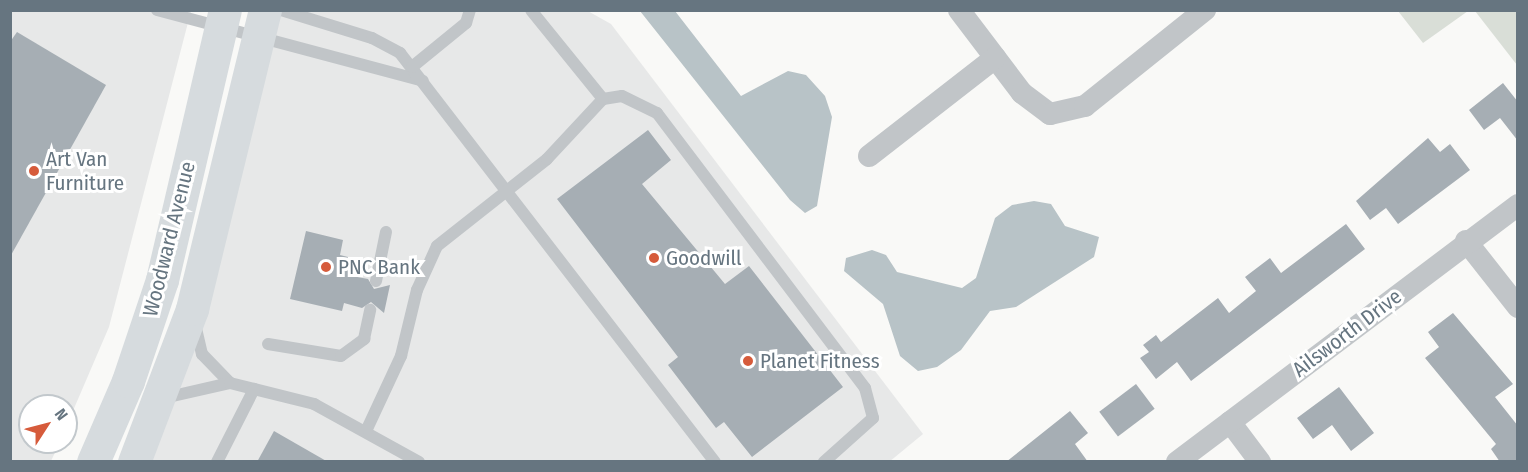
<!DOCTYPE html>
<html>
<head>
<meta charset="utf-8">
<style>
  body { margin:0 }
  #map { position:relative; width:1528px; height:472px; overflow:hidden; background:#f9f9f7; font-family:"Fira Sans Condensed",sans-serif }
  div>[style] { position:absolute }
  .built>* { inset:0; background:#e7e8e8 }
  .green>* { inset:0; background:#d9ded7 }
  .water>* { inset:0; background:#b8c3c7 }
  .building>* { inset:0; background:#a6aeb4; transform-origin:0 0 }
  .lane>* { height:12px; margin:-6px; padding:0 6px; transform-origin:6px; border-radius:6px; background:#c1c5c8 }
  .street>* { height:22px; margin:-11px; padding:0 11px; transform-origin:11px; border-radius:11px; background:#c1c5c8 }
  .secondary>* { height:33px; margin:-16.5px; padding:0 16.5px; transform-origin:16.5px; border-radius:16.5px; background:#d6dbde }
  .dots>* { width:16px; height:16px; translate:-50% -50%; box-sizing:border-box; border:3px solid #fff; border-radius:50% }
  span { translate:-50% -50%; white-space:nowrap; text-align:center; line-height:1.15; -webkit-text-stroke:6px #fff; paint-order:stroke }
  .poi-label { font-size:21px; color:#667580 }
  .left { translate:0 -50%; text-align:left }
  .street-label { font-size:21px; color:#667580 }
  .frame { position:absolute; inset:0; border:12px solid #667580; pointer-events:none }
  .north { position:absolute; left:18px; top:394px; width:60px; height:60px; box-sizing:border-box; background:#fff; border:2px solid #c2c8cc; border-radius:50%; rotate:54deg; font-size:16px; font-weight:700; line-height:24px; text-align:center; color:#667580 }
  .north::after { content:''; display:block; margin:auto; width:21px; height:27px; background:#d65b3b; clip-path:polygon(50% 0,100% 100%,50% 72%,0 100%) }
</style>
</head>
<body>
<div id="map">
  <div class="built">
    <i style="clip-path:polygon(277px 10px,586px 10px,611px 24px,923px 434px,889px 462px,147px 462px)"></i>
    <i style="clip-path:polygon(10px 11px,191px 11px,109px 327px,66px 427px,66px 406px,30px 406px,30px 442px,60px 442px,51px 461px,11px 461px)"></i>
  </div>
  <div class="green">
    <i style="clip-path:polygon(1398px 11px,1468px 11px,1423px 43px)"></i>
    <i style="clip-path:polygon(1475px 11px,1517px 11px,1517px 65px)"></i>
  </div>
  <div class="water">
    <i style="clip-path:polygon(640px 11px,675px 11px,741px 96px,788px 71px,806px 75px,825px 96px,832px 117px,817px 206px,805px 213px,790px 200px)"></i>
    <i style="clip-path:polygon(1034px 201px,1051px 204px,1065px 226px,1099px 237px,1094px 257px,1016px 307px,990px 311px,961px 350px,937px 367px,918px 371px,900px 356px,883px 304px,844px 271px,846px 258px,872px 250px,886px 255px,897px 272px,962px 288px,976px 278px,995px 218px,1012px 205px)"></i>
  </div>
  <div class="building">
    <i style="clip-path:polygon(17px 32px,106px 85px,10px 257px,10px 42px)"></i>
    <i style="clip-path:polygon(1503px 83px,1518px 102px,1518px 141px,1500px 118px,1484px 130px,1469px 110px)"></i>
    <i style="clip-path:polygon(648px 130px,671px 160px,642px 184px,725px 284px,749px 266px,843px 387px,752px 457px,724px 422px,716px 428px,668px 365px,678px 357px,557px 199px)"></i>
    <i style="clip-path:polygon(1428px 138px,1440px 152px,1450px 144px,1470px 170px,1398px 224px,1386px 208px,1370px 220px,1356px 201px)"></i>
    <i style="clip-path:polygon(1346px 224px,1365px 249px,1191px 381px,1177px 362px,1156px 379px,1140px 358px,1149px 352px,1143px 345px,1156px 335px,1161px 342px,1218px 298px,1229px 313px,1256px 291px,1245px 277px,1270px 258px,1281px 273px)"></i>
    <i style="clip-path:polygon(306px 231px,343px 240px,340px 255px,356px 259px,352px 276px,368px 279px,374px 289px,390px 285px,384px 313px,371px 302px,362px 308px,344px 303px,342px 311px,290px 299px)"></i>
    <i style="clip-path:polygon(1453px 313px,1513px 384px,1495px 397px,1518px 426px,1518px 462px,1500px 462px,1491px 449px,1496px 444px,1425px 358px,1439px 347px,1428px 332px)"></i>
    <i style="left:1136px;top:384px;width:31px;height:46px;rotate:53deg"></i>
    <i style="clip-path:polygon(1339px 387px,1374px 433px,1351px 451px,1332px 425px,1313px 439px,1297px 418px)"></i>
    <i style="clip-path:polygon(1070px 411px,1088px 433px,1075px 444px,1088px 462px,1006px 462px)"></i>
    <i style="clip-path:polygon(274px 431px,328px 462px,257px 462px)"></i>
  </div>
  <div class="lane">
    <i style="left:157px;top:10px;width:275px;rotate:14.9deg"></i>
    <i style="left:281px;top:10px;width:95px;rotate:17.1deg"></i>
    <i style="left:372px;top:38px;width:32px;rotate:28deg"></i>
    <i style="left:400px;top:53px;width:516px;rotate:52.4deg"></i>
    <i style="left:412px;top:67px;width:70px;rotate:-39.2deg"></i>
    <i style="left:466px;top:23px;width:14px;rotate:-73deg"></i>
    <i style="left:603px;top:99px;width:19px;rotate:-9deg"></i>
    <i style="left:622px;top:96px;width:39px;rotate:26deg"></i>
    <i style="left:657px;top:113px;width:345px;rotate:52.9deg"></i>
    <i style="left:865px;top:388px;width:31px;rotate:75deg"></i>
    <i style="left:873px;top:418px;width:66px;rotate:138.1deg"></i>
    <i style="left:376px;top:281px;width:50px;rotate:-78.5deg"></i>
    <i style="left:195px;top:324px;width:31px;rotate:77deg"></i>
    <i style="left:202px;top:354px;width:40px;rotate:46deg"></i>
    <i style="left:268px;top:344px;width:74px;rotate:9.3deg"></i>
    <i style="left:341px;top:356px;width:29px;rotate:-36deg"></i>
    <i style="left:364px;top:339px;width:30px;rotate:-78deg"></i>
    <i style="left:164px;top:398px;width:68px;rotate:-12.8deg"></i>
    <i style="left:230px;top:383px;width:87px;rotate:14deg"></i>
    <i style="left:314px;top:404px;width:120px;rotate:28.9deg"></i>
    <i style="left:367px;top:429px;width:81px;rotate:-65deg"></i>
    <i style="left:401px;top:356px;width:68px;rotate:-76.4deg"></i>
    <i style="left:417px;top:290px;width:48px;rotate:-65.6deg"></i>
    <i style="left:437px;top:246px;width:140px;rotate:-38.3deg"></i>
    <i style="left:547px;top:159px;width:82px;rotate:-47deg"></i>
    <i style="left:603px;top:99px;width:114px;rotate:-129deg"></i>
    <i style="left:217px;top:462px;width:82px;rotate:-63.1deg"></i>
  </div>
  <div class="street">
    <i style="left:959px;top:10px;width:104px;rotate:52.8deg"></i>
    <i style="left:1022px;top:93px;width:35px;rotate:37deg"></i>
    <i style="left:1050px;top:114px;width:36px;rotate:-13deg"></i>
    <i style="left:1085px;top:106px;width:154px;rotate:-38.7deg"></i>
    <i style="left:869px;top:156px;width:160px;rotate:-37.9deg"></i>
    <i style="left:1466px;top:241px;width:84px;rotate:51.8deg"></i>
    <i style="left:1230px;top:422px;width:50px;rotate:53.1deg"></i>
    <i style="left:1177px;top:462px;width:427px;rotate:-37deg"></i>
  </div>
  <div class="secondary">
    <i style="left:93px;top:462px;width:88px;rotate:-66.6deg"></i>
    <i style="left:128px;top:381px;width:107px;rotate:-71.4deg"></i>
    <i style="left:162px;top:280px;width:277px;rotate:-76.9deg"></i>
    <i style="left:134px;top:462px;width:164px;rotate:-69.2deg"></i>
    <i style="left:192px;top:309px;width:308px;rotate:-76.3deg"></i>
  </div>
  <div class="dots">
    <i style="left:34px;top:171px;background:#d65b3b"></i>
    <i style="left:654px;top:258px;background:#d65b3b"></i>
    <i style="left:326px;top:267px;background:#d65b3b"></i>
    <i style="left:748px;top:361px;background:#d65b3b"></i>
  </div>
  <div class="poi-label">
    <span class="left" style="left:46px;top:171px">Art Van<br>Furniture</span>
    <span class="left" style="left:666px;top:258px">Goodwill</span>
    <span class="left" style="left:338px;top:267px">PNC Bank</span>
    <span class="left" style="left:760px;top:361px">Planet Fitness</span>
  </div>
  <div class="street-label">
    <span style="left:169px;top:239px;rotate:-76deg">Woodward Avenue</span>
    <span style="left:1347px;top:333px;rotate:-37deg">Ailsworth Drive</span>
  </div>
  <div class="frame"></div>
  <div class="north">N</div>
</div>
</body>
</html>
